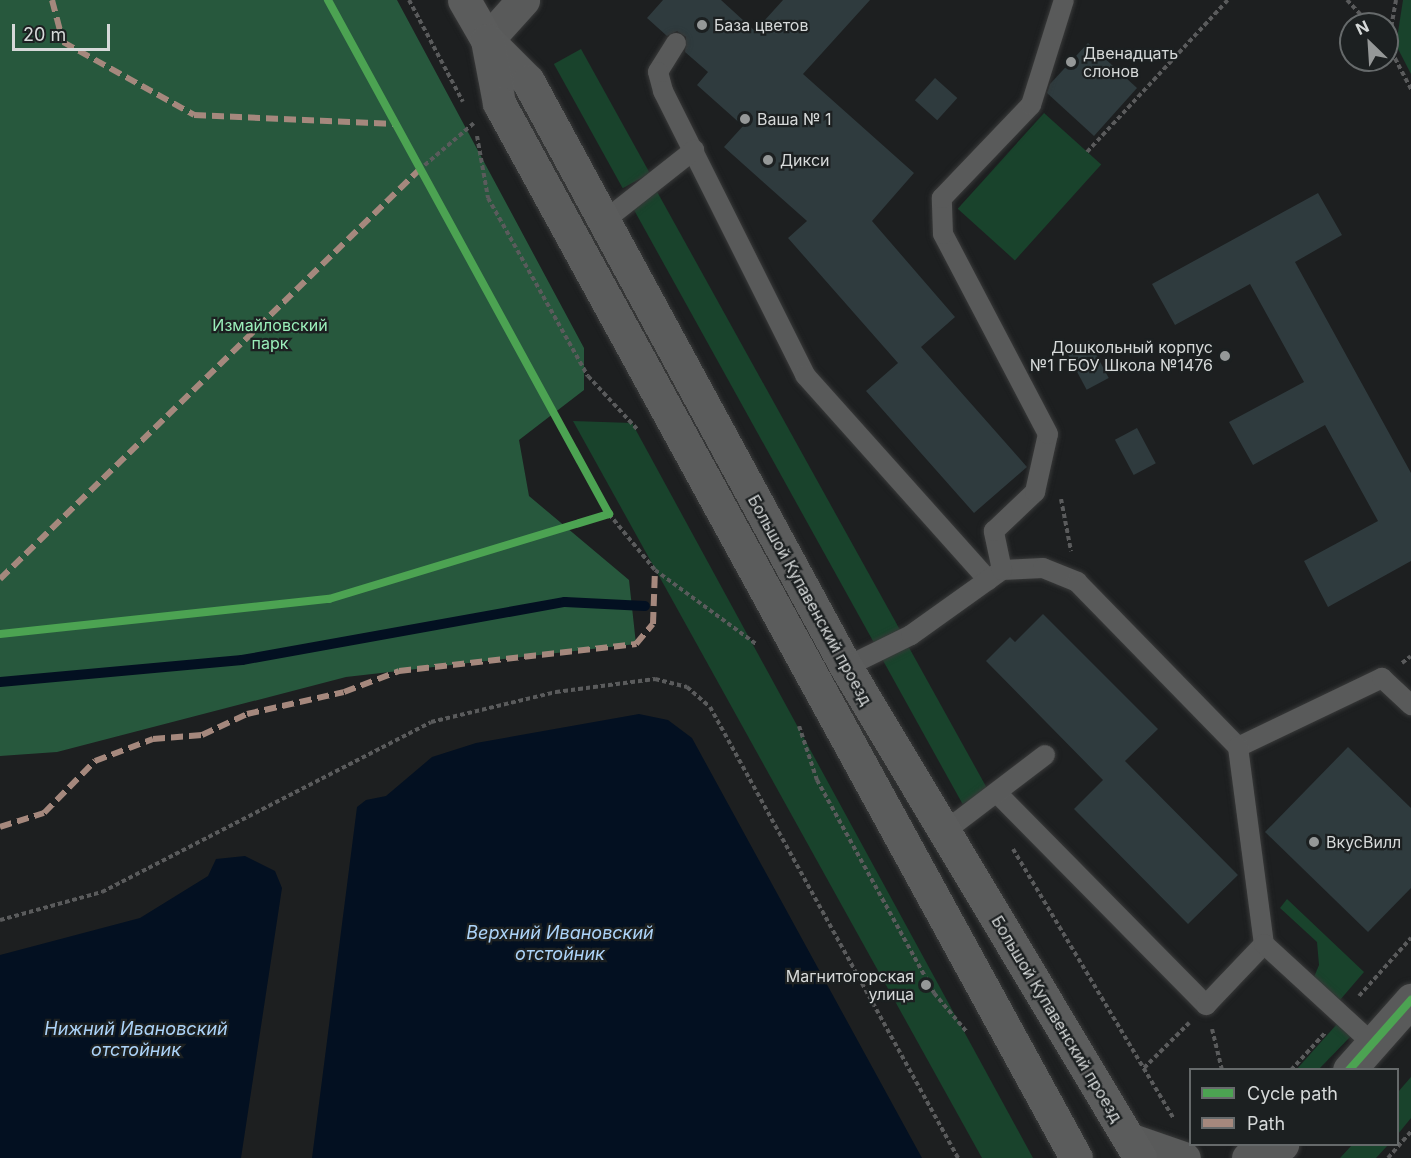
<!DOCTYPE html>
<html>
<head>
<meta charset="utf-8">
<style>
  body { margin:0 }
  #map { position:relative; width:1411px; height:1158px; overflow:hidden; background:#1d1f20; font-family:Inter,sans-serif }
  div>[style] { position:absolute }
  .green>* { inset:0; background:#19432c; transform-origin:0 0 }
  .forest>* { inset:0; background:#27583d }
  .water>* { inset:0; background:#031021 }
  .stream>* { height:10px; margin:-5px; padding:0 5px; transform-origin:5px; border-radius:5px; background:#031021 }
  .building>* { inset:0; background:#2f3b3e; transform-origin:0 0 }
  .path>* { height:4px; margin-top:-2px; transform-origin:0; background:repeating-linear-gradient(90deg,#5a5b5c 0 4.5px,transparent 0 7.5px) }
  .roads { filter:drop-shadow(0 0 2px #383939) drop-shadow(0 0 2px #383939) }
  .lane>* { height:20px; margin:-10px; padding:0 10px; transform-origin:10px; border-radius:10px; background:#595a5a }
  .street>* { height:33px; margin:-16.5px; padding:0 16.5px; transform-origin:16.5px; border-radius:16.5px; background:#595a5a }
  .secondary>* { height:33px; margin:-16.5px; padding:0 16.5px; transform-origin:16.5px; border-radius:16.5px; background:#5b5c5c }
  .quiet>* { height:6px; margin-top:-3px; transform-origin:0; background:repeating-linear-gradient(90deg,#a5887d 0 12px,transparent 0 18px) }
  .cycleway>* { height:8px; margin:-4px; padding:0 4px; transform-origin:4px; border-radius:4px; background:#4ca352 }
  .dots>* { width:16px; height:16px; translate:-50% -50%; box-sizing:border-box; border:3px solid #1c2021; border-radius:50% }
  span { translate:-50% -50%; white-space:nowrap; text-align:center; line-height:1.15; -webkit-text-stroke:4.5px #1c2021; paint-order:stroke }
  .poi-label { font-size:16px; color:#d6d9d9 }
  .left { translate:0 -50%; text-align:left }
  .right { translate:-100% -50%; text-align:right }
  .park-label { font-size:16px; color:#9aeeba }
  .street-label { font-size:16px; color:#d6d9d9 }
  .water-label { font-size:18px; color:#acd3f8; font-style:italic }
  .legend { position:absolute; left:1189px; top:1068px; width:210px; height:78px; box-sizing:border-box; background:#1c2021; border:2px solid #666a6b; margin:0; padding:8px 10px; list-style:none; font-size:18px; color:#d6d9d9 }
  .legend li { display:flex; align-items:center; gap:12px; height:30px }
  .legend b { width:30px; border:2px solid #666a6b }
  .north { position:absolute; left:1339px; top:12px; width:60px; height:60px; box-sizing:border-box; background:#1c2021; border:2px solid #666a6b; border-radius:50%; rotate:335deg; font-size:16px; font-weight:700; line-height:24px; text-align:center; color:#d6d9d9 }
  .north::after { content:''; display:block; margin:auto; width:21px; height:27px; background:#959898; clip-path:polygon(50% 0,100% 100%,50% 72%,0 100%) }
  .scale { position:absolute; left:12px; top:24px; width:98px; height:27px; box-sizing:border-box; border:3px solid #d6d9d9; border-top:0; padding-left:8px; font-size:18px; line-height:21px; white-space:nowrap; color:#d6d9d9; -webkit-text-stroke:4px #1c2021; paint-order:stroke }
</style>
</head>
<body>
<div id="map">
  <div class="green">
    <i style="clip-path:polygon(1403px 0,1411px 0,1411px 74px,1396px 45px)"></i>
    <i style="left:581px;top:49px;width:142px;height:31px;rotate:61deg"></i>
    <i style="left:1044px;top:113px;width:77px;height:129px;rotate:42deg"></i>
    <i style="left:655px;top:188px;width:506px;height:29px;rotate:61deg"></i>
    <i style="clip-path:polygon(573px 421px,632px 423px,1033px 1158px,982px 1158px)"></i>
    <i style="left:907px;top:644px;width:167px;height:29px;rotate:61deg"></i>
    <i style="clip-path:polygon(1287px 899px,1364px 972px,1340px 1000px,1314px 977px,1319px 965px,1317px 942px,1280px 908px)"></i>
    <i style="clip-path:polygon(1337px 1024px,1351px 1036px,1319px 1069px,1296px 1070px)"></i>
    <i style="clip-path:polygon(1411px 1077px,1411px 1118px,1398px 1134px,1398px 1092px)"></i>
    <i style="clip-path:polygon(1352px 1145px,1352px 1144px,1388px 1145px,1376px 1158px,1340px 1158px)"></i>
  </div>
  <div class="forest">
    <i style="clip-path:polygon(0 0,397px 0,584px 348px,584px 390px,519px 440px,529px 496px,629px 580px,636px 644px,346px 677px,57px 752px,0 756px)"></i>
  </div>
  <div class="water">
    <i style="clip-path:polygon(639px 714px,668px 720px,692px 738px,922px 1158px,312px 1158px,357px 807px,366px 800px,386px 796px,432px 757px,476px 743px)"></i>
    <i style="clip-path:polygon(245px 856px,275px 871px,282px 888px,241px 1158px,0 1158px,0 955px,140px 918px,208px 876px,216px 859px)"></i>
  </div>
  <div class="stream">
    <i style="left:0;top:682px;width:243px;rotate:-5.2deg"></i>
    <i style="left:242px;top:660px;width:328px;rotate:-10.2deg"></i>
    <i style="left:565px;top:602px;width:80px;rotate:2.9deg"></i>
  </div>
  <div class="building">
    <i style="clip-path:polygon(663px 0,721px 0,755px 31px,783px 0,870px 0,803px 74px,914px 173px,872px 221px,955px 317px,921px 347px,1027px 467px,974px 513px,866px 391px,898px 363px,788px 238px,807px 221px,724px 147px,743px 126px,697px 85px,708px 72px,685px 52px,686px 37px,677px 31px,667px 36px,647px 18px)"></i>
    <i style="clip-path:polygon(1088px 43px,1137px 88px,1094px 136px,1047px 93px,1050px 84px)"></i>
    <i style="left:935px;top:78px;width:30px;height:30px;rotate:42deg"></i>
    <i style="clip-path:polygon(1318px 193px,1342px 235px,1295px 262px,1411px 473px,1411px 561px,1328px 607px,1304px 561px,1378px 521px,1325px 425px,1253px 465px,1229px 422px,1304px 382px,1250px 284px,1175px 325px,1152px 284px)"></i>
    <i style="left:1089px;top:341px;width:42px;height:25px;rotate:62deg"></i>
    <i style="left:1137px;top:428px;width:40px;height:25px;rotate:62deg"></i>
    <i style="clip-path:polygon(1043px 614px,1158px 729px,1125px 761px,1238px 875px,1188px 924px,1074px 809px,1103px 780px,986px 661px,1010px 637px,1015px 642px)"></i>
    <i style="clip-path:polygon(1348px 747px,1411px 808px,1411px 888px,1368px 932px,1265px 832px)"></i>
  </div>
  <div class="path">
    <i style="left:409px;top:0;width:115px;rotate:62.1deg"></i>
    <i style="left:1347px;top:0;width:33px;rotate:47deg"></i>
    <i style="left:1396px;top:0;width:46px;rotate:100.1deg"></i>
    <i style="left:1388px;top:45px;width:50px;rotate:62.4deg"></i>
    <i style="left:477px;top:136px;width:63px;rotate:79.9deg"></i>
    <i style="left:488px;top:198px;width:204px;rotate:60.7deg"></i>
    <i style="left:588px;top:376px;width:74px;rotate:47.2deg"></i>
    <i style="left:1087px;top:152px;width:207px;rotate:-47.2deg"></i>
    <i style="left:419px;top:170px;width:72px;rotate:-40.5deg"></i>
    <i style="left:1061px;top:499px;width:53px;rotate:79.1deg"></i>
    <i style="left:609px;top:514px;width:72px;rotate:50.6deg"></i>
    <i style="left:655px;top:570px;width:125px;rotate:36.2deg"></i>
    <i style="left:1402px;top:663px;width:11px;rotate:-38deg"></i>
    <i style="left:799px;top:726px;width:57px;rotate:71.6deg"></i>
    <i style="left:817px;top:780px;width:243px;rotate:61.2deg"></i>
    <i style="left:934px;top:993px;width:50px;rotate:49.9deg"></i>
    <i style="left:1013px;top:849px;width:314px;rotate:59.2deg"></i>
    <i style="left:0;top:920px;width:106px;rotate:-15.4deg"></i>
    <i style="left:102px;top:892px;width:370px;rotate:-27.3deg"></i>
    <i style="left:431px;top:722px;width:129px;rotate:-13.5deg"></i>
    <i style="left:556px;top:692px;width:100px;rotate:-7.5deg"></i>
    <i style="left:655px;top:679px;width:33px;rotate:14deg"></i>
    <i style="left:687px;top:687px;width:30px;rotate:41deg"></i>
    <i style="left:710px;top:707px;width:515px;rotate:61.19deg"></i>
    <i style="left:1359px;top:996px;width:78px;rotate:-48.1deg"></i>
    <i style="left:1212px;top:1029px;width:42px;rotate:76.3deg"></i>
    <i style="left:1144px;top:1068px;width:64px;rotate:-45deg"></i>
    <i style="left:1291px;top:1070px;width:50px;rotate:-47.4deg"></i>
    <i style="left:1388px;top:1158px;width:35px;rotate:-49deg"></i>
  </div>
  <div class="roads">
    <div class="lane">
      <i style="left:676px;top:43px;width:34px;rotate:122deg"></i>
      <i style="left:658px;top:72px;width:20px;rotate:75deg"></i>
      <i style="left:663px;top:91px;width:318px;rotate:63.4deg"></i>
      <i style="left:805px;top:375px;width:275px;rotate:48.2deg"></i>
      <i style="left:604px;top:221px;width:115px;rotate:-38.3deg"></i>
      <i style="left:1002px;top:570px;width:41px;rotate:-2.8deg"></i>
      <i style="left:1043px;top:568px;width:37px;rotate:22deg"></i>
      <i style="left:1077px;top:582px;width:231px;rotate:45.7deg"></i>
      <i style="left:1238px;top:747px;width:160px;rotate:-25.6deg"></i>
      <i style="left:1382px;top:678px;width:40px;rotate:43deg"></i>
      <i style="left:846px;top:667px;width:72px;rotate:-26.2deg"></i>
      <i style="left:911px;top:635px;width:112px;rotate:-35.5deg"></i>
      <i style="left:1002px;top:570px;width:40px;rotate:-102deg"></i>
      <i style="left:994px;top:531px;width:57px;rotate:-43.6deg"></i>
      <i style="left:1035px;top:492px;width:59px;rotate:-77.4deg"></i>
      <i style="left:1048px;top:434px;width:226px;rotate:-117.7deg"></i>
      <i style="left:943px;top:234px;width:36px;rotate:-92deg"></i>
      <i style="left:942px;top:198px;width:129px;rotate:-46.3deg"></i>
      <i style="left:1031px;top:105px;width:110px;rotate:-72.6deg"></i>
      <i style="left:1238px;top:747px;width:199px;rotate:82.5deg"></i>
      <i style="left:997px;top:793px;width:298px;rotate:45.4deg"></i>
      <i style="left:1206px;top:1005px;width:84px;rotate:-46.4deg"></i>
      <i style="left:1264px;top:944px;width:147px;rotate:42.5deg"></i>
      <i style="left:944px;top:832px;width:127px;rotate:-37.3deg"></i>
    </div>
    <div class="street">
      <i style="left:487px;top:40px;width:54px;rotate:-48deg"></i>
      <i style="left:1349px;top:1070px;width:94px;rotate:-48.5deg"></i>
      <i style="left:1129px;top:1139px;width:58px;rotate:19.1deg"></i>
      <i style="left:1248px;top:1158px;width:37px;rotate:-22deg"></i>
    </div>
    <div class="secondary">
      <i style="left:464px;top:0;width:46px;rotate:60.1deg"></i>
      <i style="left:487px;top:40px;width:58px;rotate:45deg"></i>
      <i style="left:528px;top:81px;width:667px;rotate:61.51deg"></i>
      <i style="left:846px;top:667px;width:572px;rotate:59.09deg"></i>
      <i style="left:487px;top:40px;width:64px;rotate:79.2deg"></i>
      <i style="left:499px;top:103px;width:1202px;rotate:61.32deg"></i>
    </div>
  </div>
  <div class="quiet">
    <i style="left:52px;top:0;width:43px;rotate:75.3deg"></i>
    <i style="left:63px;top:42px;width:150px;rotate:29.1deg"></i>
    <i style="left:194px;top:115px;width:201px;rotate:2.6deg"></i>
    <i style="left:0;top:579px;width:586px;rotate:-44.31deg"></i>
    <i style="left:0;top:827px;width:46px;rotate:-17.7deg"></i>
    <i style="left:44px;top:813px;width:73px;rotate:-45.6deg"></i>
    <i style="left:95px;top:761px;width:62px;rotate:-20.8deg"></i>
    <i style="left:153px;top:739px;width:49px;rotate:-4.7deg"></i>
    <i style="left:202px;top:735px;width:50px;rotate:-25deg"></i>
    <i style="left:247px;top:714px;width:99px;rotate:-12.8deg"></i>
    <i style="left:344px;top:692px;width:59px;rotate:-20.9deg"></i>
    <i style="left:399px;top:671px;width:239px;rotate:-6.5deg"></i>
    <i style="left:636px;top:644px;width:26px;rotate:-50deg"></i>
    <i style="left:653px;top:624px;width:54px;rotate:-87.9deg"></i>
  </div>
  <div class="cycleway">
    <i style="left:0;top:634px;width:331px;rotate:-6.1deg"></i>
    <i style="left:329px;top:599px;width:293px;rotate:-16.9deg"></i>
    <i style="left:609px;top:514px;width:586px;rotate:-118.67deg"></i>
    <i style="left:1349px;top:1070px;width:94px;rotate:-48.5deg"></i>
  </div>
  <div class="dots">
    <i style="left:702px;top:25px;background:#959898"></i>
    <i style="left:1071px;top:62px;background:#959898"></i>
    <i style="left:745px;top:119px;background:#959898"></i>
    <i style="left:768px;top:160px;background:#959898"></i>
    <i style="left:1225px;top:356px;background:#959898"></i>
    <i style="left:1314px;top:842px;background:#959898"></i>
    <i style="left:926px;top:985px;background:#959898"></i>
  </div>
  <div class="poi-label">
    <span class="left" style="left:714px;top:25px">База цветов</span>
    <span class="left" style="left:1083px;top:62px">Двенадцать<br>слонов</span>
    <span class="left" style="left:757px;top:119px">Ваша № 1</span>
    <span class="left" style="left:780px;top:160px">Дикси</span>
    <span class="right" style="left:1213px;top:356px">Дошкольный корпус<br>№1 ГБОУ Школа №1476</span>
    <span class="left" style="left:1326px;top:842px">ВкусВилл</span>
    <span class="right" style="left:914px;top:985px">Магнитогорская<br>улица</span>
  </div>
  <div class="park-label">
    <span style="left:270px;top:334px">Измайловский<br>парк</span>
  </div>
  <div class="street-label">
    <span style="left:810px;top:600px;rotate:61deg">Большой Купавенский проезд</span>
    <span style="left:1057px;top:1019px;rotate:59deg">Большой Купавенский проезд</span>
  </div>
  <div class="water-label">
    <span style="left:560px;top:944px">Верхний Ивановский<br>отстойник</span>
    <span style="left:136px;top:1040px">Нижний Ивановский<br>отстойник</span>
  </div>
  <ul class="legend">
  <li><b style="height:8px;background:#4ca352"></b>Cycle path</li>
  <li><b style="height:8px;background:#a5887d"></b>Path</li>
  </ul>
  <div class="north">N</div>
  <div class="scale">20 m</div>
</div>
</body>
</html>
